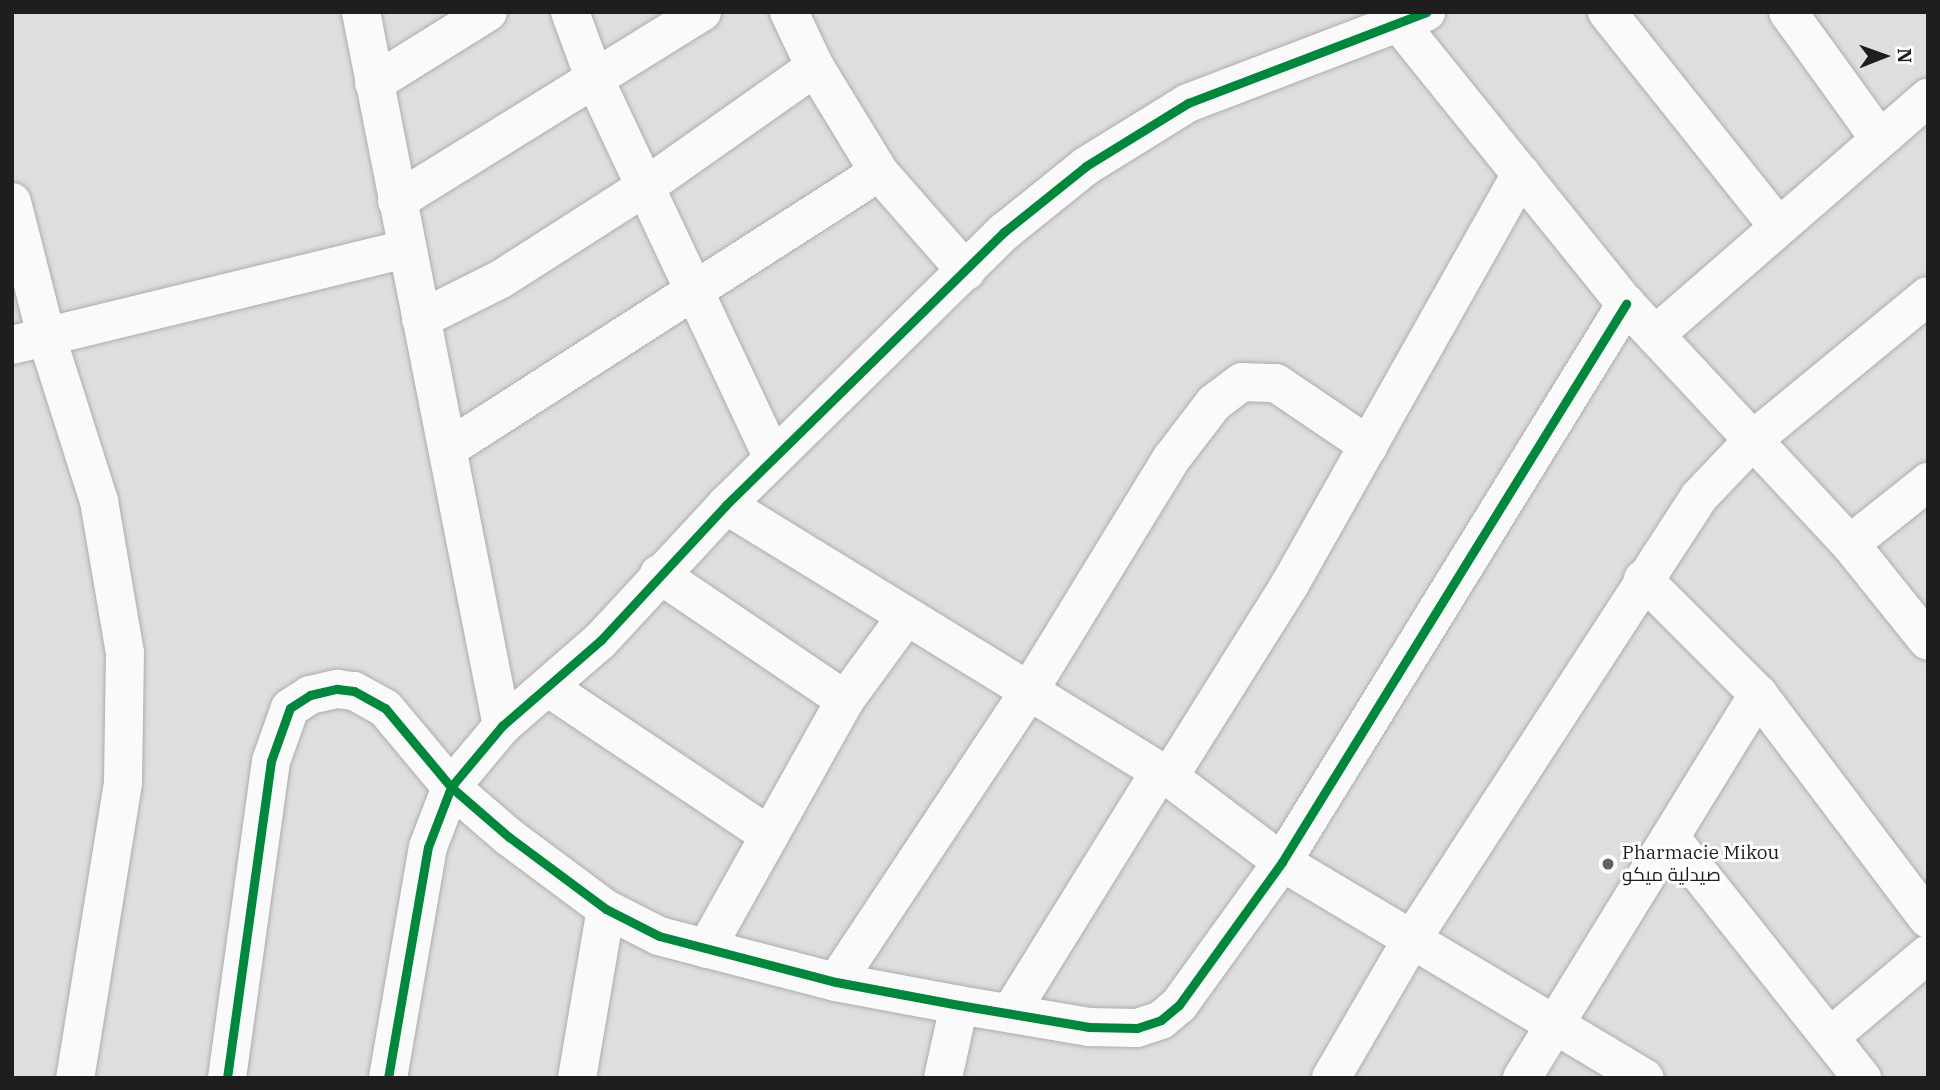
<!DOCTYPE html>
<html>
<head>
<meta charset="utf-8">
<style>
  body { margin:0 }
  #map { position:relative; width:1940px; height:1090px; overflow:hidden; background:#dddedd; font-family:"IBM Plex Serif",Cairo,serif }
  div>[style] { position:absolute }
  .roads { filter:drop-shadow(0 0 2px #acadac) drop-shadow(0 0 2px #acadac) }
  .minor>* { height:38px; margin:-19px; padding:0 19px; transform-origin:19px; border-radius:19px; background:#fafafa }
  .cycleway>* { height:9px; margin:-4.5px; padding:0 4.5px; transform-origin:4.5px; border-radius:4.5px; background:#00873e }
  .dots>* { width:19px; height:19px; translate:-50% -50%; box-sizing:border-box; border:4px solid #fff; border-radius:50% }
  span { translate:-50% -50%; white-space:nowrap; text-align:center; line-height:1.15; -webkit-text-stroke:6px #fff; paint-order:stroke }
  .poi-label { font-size:19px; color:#1d1e1d }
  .left { translate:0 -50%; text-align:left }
  .frame { position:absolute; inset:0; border:14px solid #1d1e1d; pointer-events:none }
  .north { position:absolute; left:1849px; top:21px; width:70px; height:70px; -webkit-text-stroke:5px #fff; paint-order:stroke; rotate:89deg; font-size:19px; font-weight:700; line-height:28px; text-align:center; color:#1d1e1d }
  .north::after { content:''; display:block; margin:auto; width:24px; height:32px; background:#1d1e1d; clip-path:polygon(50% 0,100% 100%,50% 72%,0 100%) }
</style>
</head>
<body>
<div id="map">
  <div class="roads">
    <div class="minor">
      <i style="left:361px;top:12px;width:728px;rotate:78.83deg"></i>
      <i style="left:570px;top:12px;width:72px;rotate:69.8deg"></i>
      <i style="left:595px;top:80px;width:418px;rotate:64.8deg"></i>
      <i style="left:789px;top:12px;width:61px;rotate:64.7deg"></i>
      <i style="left:815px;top:67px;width:123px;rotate:58.6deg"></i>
      <i style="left:879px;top:172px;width:132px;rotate:48.7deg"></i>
      <i style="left:1390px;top:12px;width:375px;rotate:51.1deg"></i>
      <i style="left:1626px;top:304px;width:328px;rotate:47deg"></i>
      <i style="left:1850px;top:544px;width:124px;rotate:51.2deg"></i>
      <i style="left:1607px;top:12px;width:273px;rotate:51.4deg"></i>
      <i style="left:1788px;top:12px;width:154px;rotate:54.2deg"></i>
      <i style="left:374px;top:83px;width:134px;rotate:-31.9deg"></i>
      <i style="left:397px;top:201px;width:359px;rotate:-31.8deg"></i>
      <i style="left:12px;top:202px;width:137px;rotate:75.7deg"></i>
      <i style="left:46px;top:335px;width:174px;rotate:72.3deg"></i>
      <i style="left:99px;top:501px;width:154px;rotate:80.3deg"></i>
      <i style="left:125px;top:653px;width:130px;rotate:90.9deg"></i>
      <i style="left:123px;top:783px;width:299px;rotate:99.2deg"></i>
      <i style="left:421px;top:319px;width:89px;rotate:-26.6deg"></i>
      <i style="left:501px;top:279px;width:171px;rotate:-32.6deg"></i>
      <i style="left:645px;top:187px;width:208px;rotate:-35.2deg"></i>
      <i style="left:1655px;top:335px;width:362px;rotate:-41deg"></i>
      <i style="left:12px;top:345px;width:406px;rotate:-13.7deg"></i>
      <i style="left:449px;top:448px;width:511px;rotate:-32.69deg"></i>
      <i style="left:726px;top:505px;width:520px;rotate:31.55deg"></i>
      <i style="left:1169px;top:777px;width:141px;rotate:37deg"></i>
      <i style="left:1282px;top:862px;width:422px;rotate:30.8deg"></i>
      <i style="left:1850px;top:544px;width:100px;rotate:-38.5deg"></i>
      <i style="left:659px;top:574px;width:225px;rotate:34.1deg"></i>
      <i style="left:1643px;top:579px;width:163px;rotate:45deg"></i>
      <i style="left:1758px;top:694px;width:282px;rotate:52.9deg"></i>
      <i style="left:549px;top:688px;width:265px;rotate:33.8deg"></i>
      <i style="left:1169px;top:777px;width:228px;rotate:-57.9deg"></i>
      <i style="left:1290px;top:584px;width:471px;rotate:-60.6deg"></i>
      <i style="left:1671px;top:838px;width:307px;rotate:51.5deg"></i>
      <i style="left:706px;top:949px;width:285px;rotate:-60.8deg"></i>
      <i style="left:845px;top:700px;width:102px;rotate:-53.8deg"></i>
      <i style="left:836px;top:982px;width:346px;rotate:-56.4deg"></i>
      <i style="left:1027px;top:694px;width:276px;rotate:-58.5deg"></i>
      <i style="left:1171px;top:459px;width:71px;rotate:-52.5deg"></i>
      <i style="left:1214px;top:403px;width:35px;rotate:-37deg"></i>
      <i style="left:1242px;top:382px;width:34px;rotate:2deg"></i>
      <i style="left:1276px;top:383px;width:112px;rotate:34.1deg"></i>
      <i style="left:1012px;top:1010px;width:281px;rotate:-58.2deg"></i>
      <i style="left:1831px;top:1036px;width:127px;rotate:-40.2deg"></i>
      <i style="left:227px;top:1078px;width:320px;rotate:-82.1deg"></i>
      <i style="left:271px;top:761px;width:56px;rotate:-70.3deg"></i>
      <i style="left:290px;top:708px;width:24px;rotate:-33deg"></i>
      <i style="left:310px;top:695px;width:28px;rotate:-13deg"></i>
      <i style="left:337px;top:689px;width:17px;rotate:7deg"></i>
      <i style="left:354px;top:691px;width:35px;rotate:29deg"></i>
      <i style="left:385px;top:708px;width:103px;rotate:50.1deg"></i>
      <i style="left:451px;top:787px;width:77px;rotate:40.8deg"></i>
      <i style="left:509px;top:837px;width:121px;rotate:36.6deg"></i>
      <i style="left:606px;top:909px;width:59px;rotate:27deg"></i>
      <i style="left:659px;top:936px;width:183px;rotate:14.6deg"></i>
      <i style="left:836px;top:982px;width:125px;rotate:10.6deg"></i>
      <i style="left:959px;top:1005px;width:132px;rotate:9.6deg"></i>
      <i style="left:1089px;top:1027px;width:48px;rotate:1.2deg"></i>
      <i style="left:1137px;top:1028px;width:25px;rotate:-18deg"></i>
      <i style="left:1161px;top:1020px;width:23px;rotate:-40deg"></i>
      <i style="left:1179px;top:1005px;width:176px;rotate:-54.2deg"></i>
      <i style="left:1282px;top:862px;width:656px;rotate:-58.35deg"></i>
      <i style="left:388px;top:1078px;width:234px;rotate:-80.2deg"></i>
      <i style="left:428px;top:847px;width:64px;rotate:-69deg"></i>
      <i style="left:451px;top:787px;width:80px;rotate:-50.1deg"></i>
      <i style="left:502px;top:726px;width:131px;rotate:-41deg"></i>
      <i style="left:601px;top:640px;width:184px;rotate:-47.2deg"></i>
      <i style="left:726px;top:505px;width:390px;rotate:-44.5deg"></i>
      <i style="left:1004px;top:232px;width:105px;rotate:-38.8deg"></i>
      <i style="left:1086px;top:166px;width:120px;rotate:-31.7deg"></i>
      <i style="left:1188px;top:103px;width:255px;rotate:-20.9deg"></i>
      <i style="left:577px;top:1078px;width:171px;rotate:-80.3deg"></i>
      <i style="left:943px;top:1078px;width:75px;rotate:-77.6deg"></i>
      <i style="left:1331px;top:1078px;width:161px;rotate:-59.8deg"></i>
      <i style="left:1412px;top:939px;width:527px;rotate:-57deg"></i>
      <i style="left:1699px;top:497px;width:81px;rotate:-46.5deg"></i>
      <i style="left:1755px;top:438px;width:224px;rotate:-39.4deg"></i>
      <i style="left:1522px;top:1078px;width:451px;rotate:-58.4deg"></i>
    </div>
  </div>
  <div class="cycleway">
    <i style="left:227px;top:1078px;width:320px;rotate:-82.1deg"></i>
    <i style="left:271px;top:761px;width:56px;rotate:-70.3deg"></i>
    <i style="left:290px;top:708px;width:24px;rotate:-33deg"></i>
    <i style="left:310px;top:695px;width:28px;rotate:-13deg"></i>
    <i style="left:337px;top:689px;width:17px;rotate:7deg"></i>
    <i style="left:354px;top:691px;width:35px;rotate:29deg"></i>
    <i style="left:385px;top:708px;width:103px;rotate:50.1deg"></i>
    <i style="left:451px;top:787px;width:77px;rotate:40.8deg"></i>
    <i style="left:509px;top:837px;width:121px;rotate:36.6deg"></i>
    <i style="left:606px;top:909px;width:59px;rotate:27deg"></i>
    <i style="left:659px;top:936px;width:183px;rotate:14.6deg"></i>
    <i style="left:836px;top:982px;width:125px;rotate:10.6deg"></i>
    <i style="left:959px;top:1005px;width:132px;rotate:9.6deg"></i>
    <i style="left:1089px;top:1027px;width:48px;rotate:1.2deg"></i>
    <i style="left:1137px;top:1028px;width:25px;rotate:-18deg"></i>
    <i style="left:1161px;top:1020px;width:23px;rotate:-40deg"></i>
    <i style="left:1179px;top:1005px;width:176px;rotate:-54.2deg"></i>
    <i style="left:1282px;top:862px;width:656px;rotate:-58.35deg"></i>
    <i style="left:388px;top:1078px;width:234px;rotate:-80.2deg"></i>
    <i style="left:428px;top:847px;width:64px;rotate:-69deg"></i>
    <i style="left:451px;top:787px;width:80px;rotate:-50.1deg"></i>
    <i style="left:502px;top:726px;width:131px;rotate:-41deg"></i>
    <i style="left:601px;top:640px;width:184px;rotate:-47.2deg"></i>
    <i style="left:726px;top:505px;width:390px;rotate:-44.5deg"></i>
    <i style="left:1004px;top:232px;width:105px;rotate:-38.8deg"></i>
    <i style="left:1086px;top:166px;width:120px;rotate:-31.7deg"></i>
    <i style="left:1188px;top:103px;width:255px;rotate:-20.9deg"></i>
  </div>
  <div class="dots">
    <i style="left:1608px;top:864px;background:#606160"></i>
  </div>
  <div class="poi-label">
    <span class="left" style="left:1622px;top:864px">Pharmacie Mikou<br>صيدلية ميكو</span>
  </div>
  <div class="frame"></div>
  <div class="north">N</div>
</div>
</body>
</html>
